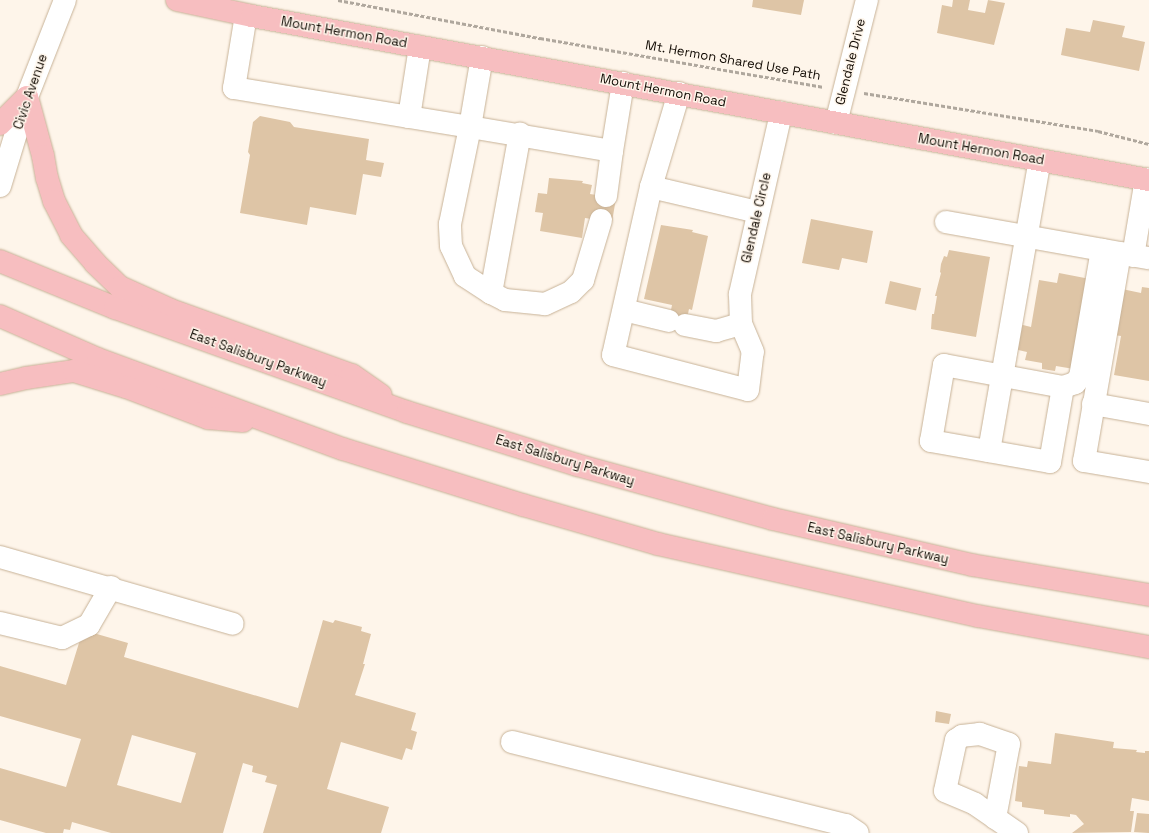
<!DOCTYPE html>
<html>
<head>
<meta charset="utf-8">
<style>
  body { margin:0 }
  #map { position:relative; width:1149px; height:833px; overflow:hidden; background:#fef5ea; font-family:"Space Grotesk",sans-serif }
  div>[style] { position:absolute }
  .building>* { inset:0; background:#dec5a6; transform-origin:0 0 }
  .path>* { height:2.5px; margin-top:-1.25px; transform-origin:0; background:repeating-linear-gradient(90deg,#afa79d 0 4px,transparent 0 6px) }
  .roads { filter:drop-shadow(0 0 1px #c7b297) drop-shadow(0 0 1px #c7b297) }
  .minor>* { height:22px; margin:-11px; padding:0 11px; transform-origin:11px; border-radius:11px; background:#fff }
  .major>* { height:22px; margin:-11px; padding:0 11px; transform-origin:11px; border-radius:11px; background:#f7bec0 }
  span { translate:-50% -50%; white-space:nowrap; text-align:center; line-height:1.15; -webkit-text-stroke:3px #fef5ea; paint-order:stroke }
  .street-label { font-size:13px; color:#110a03 }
</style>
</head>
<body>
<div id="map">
  <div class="building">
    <i style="clip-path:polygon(753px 0,804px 0,801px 15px,752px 7px)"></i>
    <i style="clip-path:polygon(953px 0,970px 0,968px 10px,985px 13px,988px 0,1005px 3px,994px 45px,937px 33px,942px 5px,952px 7px)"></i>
    <i style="clip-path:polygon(1093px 20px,1125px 26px,1122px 37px,1145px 42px,1139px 71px,1061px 55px,1066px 28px,1090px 32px)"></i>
    <i style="clip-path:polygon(260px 116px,290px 122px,294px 127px,369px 139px,366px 160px,384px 163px,381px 177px,363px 174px,356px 215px,310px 207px,307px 225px,240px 213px,250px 155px,248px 152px,253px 122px)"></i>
    <i style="clip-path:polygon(549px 178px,583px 181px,582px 183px,592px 185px,590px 194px,616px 198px,612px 222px,585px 218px,582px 238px,540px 231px,543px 213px,535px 212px,538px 193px,547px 194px)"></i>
    <i style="clip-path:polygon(811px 219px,873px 231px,867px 263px,842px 258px,839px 270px,802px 263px)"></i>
    <i style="clip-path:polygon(661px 225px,693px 230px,692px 232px,708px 236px,692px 310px,689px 309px,684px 332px,667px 329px,672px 305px,644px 299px)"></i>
    <i style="clip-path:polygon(949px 250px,990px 257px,976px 337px,931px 329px,932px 314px,934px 314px,937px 296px,935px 296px,941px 273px,940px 272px,941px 264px,944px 256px,947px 257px)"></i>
    <i style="clip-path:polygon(1059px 273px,1090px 279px,1074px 369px,1056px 366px,1055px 371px,1042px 369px,1042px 363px,1025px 360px,1027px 352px,1014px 349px,1019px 324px,1031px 327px,1039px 280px,1057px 283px)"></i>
    <i style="left:890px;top:281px;width:32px;height:23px;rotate:13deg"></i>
    <i style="clip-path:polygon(1142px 287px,1149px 288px,1149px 381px,1114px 375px,1121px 336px,1114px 335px,1122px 289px,1141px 293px)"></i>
    <i style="clip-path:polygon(evenodd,323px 620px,333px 623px,335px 620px,362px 627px,361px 631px,371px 634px,363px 664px,365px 664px,355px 695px,416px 713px,411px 730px,417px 732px,412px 750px,406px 748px,402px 760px,341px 742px,327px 789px,389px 807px,381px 833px,263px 833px,277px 785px,265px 782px,267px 776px,252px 772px,253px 766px,243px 763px,223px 833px,111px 833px,72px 822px,70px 830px,64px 829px,63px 833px,46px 833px,0 820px,0 768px,66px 787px,81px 739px,0 716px,0 666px,66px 685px,83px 630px,128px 643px,124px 657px,298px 708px,323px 620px,132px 735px,196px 753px,181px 803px,117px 785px,132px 735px)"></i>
    <i style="clip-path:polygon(936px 711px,951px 714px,949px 724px,935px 722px)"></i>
    <i style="clip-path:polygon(1055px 733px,1114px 742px,1113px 748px,1137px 750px,1136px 752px,1145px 753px,1145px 751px,1149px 751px,1149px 801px,1132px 798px,1130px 811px,1134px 811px,1131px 832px,1072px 833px,1084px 824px,1076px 815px,1070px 814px,1070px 817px,1044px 814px,1044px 810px,1022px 807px,1022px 802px,1015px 801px,1019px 766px,1027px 767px,1028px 761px,1051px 764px)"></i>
    <i style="clip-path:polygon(1137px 813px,1149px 814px,1149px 833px,1134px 832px)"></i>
  </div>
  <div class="path">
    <i style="left:338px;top:0;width:206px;rotate:10.7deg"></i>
    <i style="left:540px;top:38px;width:288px;rotate:9.8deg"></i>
    <i style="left:864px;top:93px;width:237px;rotate:9.2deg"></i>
    <i style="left:1098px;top:131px;width:53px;rotate:14.3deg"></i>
  </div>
  <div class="roads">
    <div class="minor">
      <i style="left:246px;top:15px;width:74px;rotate:99.3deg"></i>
      <i style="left:234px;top:88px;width:177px;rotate:9.4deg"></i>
      <i style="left:409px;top:117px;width:71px;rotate:-81.1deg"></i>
      <i style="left:679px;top:93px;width:98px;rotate:106.6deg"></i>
      <i style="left:651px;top:187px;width:172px;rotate:102.7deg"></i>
      <i style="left:613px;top:355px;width:139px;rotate:14.5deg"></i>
      <i style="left:748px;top:390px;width:38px;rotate:-83deg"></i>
      <i style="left:753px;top:352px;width:30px;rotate:-113deg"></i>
      <i style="left:741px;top:324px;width:30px;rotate:-92deg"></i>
      <i style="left:740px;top:294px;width:186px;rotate:-77.2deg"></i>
      <i style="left:409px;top:117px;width:62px;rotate:9.3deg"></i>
      <i style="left:470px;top:127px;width:71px;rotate:-80.3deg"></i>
      <i style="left:836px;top:123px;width:127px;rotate:-75.9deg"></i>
      <i style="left:0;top:186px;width:93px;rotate:-73.1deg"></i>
      <i style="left:27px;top:97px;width:104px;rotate:-68.6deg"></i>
      <i style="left:651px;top:187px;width:110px;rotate:13.2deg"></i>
      <i style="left:606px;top:196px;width:45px;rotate:-82.4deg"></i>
      <i style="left:601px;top:220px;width:63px;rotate:106.7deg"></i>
      <i style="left:583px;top:280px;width:17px;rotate:135deg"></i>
      <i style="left:571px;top:292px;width:29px;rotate:155deg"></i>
      <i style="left:545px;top:304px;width:40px;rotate:-174.3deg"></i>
      <i style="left:505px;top:300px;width:16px;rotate:-153deg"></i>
      <i style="left:491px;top:293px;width:31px;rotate:-147deg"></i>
      <i style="left:465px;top:276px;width:33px;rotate:-115deg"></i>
      <i style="left:451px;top:246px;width:22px;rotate:-93deg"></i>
      <i style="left:450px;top:224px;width:99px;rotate:-78.3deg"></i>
      <i style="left:470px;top:127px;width:144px;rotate:9.6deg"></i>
      <i style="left:612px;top:151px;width:69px;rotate:-80.8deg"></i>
      <i style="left:946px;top:222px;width:206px;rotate:10.1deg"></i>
      <i style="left:1120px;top:253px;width:211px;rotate:99.8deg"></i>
      <i style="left:1084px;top:461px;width:66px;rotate:9.6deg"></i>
      <i style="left:1133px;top:256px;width:78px;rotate:-80.4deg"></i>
      <i style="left:491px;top:293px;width:162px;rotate:-79.7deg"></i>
      <i style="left:624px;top:310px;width:46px;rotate:13.7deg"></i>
      <i style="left:685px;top:325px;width:32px;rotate:11deg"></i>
      <i style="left:716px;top:331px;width:26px;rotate:-16deg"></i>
      <i style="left:944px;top:365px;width:121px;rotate:10.5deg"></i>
      <i style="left:1063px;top:387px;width:76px;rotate:99.8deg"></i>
      <i style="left:1050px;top:462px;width:121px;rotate:-170deg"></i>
      <i style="left:931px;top:441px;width:77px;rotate:-80.3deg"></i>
      <i style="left:1063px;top:387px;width:13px;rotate:-18deg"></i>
      <i style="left:1075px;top:383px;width:8px;rotate:-50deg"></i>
      <i style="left:1080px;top:377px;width:129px;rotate:-80.2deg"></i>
      <i style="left:1093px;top:404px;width:57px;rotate:10.1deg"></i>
      <i style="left:989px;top:451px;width:295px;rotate:-80.1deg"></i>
      <i style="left:0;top:557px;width:242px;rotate:16deg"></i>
      <i style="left:0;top:623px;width:64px;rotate:13.6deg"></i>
      <i style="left:62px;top:638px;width:30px;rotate:-26deg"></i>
      <i style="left:89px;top:625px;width:44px;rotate:-59.9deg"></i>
      <i style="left:512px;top:742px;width:344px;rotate:14deg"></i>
      <i style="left:846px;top:825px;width:14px;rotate:34deg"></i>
      <i style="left:995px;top:818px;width:75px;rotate:-79.3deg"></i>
      <i style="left:1009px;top:744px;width:31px;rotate:-161deg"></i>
      <i style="left:980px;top:734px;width:18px;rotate:174deg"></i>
      <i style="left:962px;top:736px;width:7px;rotate:146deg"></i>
      <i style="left:956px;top:740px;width:52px;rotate:102.2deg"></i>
      <i style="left:945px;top:791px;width:33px;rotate:23deg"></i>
      <i style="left:975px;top:804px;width:51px;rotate:34.6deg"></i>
    </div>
    <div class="major">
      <i style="left:177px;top:0;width:77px;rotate:12deg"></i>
      <i style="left:252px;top:16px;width:912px;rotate:10.36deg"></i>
      <i style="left:0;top:124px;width:38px;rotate:-45deg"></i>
      <i style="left:27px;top:97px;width:61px;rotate:74.8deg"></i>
      <i style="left:43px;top:156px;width:22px;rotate:80deg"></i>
      <i style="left:47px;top:178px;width:24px;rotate:73deg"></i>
      <i style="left:54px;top:201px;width:38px;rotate:63deg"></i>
      <i style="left:71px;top:235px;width:37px;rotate:49deg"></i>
      <i style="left:95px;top:263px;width:35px;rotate:44deg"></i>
      <i style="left:120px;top:287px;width:56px;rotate:24.3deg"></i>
      <i style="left:171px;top:310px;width:192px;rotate:19.8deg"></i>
      <i style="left:352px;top:375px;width:35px;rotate:35deg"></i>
      <i style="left:0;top:261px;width:124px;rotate:22.2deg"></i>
      <i style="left:115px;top:308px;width:310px;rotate:19.6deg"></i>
      <i style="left:407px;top:412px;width:178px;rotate:17.3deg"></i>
      <i style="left:577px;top:465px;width:203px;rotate:15.4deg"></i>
      <i style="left:773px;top:519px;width:204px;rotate:13deg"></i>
      <i style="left:972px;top:565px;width:180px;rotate:9.6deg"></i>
      <i style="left:0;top:316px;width:107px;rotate:23.7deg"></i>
      <i style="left:98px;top:359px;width:261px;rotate:20.2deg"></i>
      <i style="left:343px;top:449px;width:189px;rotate:17.3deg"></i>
      <i style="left:523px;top:505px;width:141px;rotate:16.1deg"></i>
      <i style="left:658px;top:544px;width:328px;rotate:12.7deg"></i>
      <i style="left:978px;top:616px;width:174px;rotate:10.3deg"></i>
      <i style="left:0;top:384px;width:27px;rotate:-13deg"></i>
      <i style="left:26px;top:378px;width:49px;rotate:-8.3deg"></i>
      <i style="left:74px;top:371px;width:54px;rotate:17.1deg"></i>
      <i style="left:126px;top:387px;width:88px;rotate:20.7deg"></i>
      <i style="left:208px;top:418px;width:35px;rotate:5deg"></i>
    </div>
  </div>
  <div class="street-label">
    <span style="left:344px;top:33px;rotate:10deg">Mount Hermon Road</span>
    <span style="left:733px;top:61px;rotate:10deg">Mt. Hermon Shared Use Path</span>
    <span style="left:851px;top:62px;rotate:-76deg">Glendale Drive</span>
    <span style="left:663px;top:91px;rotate:11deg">Mount Hermon Road</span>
    <span style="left:31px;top:92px;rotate:-71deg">Civic Avenue</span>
    <span style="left:981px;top:150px;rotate:10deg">Mount Hermon Road</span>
    <span style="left:757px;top:218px;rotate:-77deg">Glendale Circle</span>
    <span style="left:258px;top:359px;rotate:20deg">East Salisbury Parkway</span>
    <span style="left:565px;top:461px;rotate:17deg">East Salisbury Parkway</span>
    <span style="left:878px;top:544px;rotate:13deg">East Salisbury Parkway</span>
  </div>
</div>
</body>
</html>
